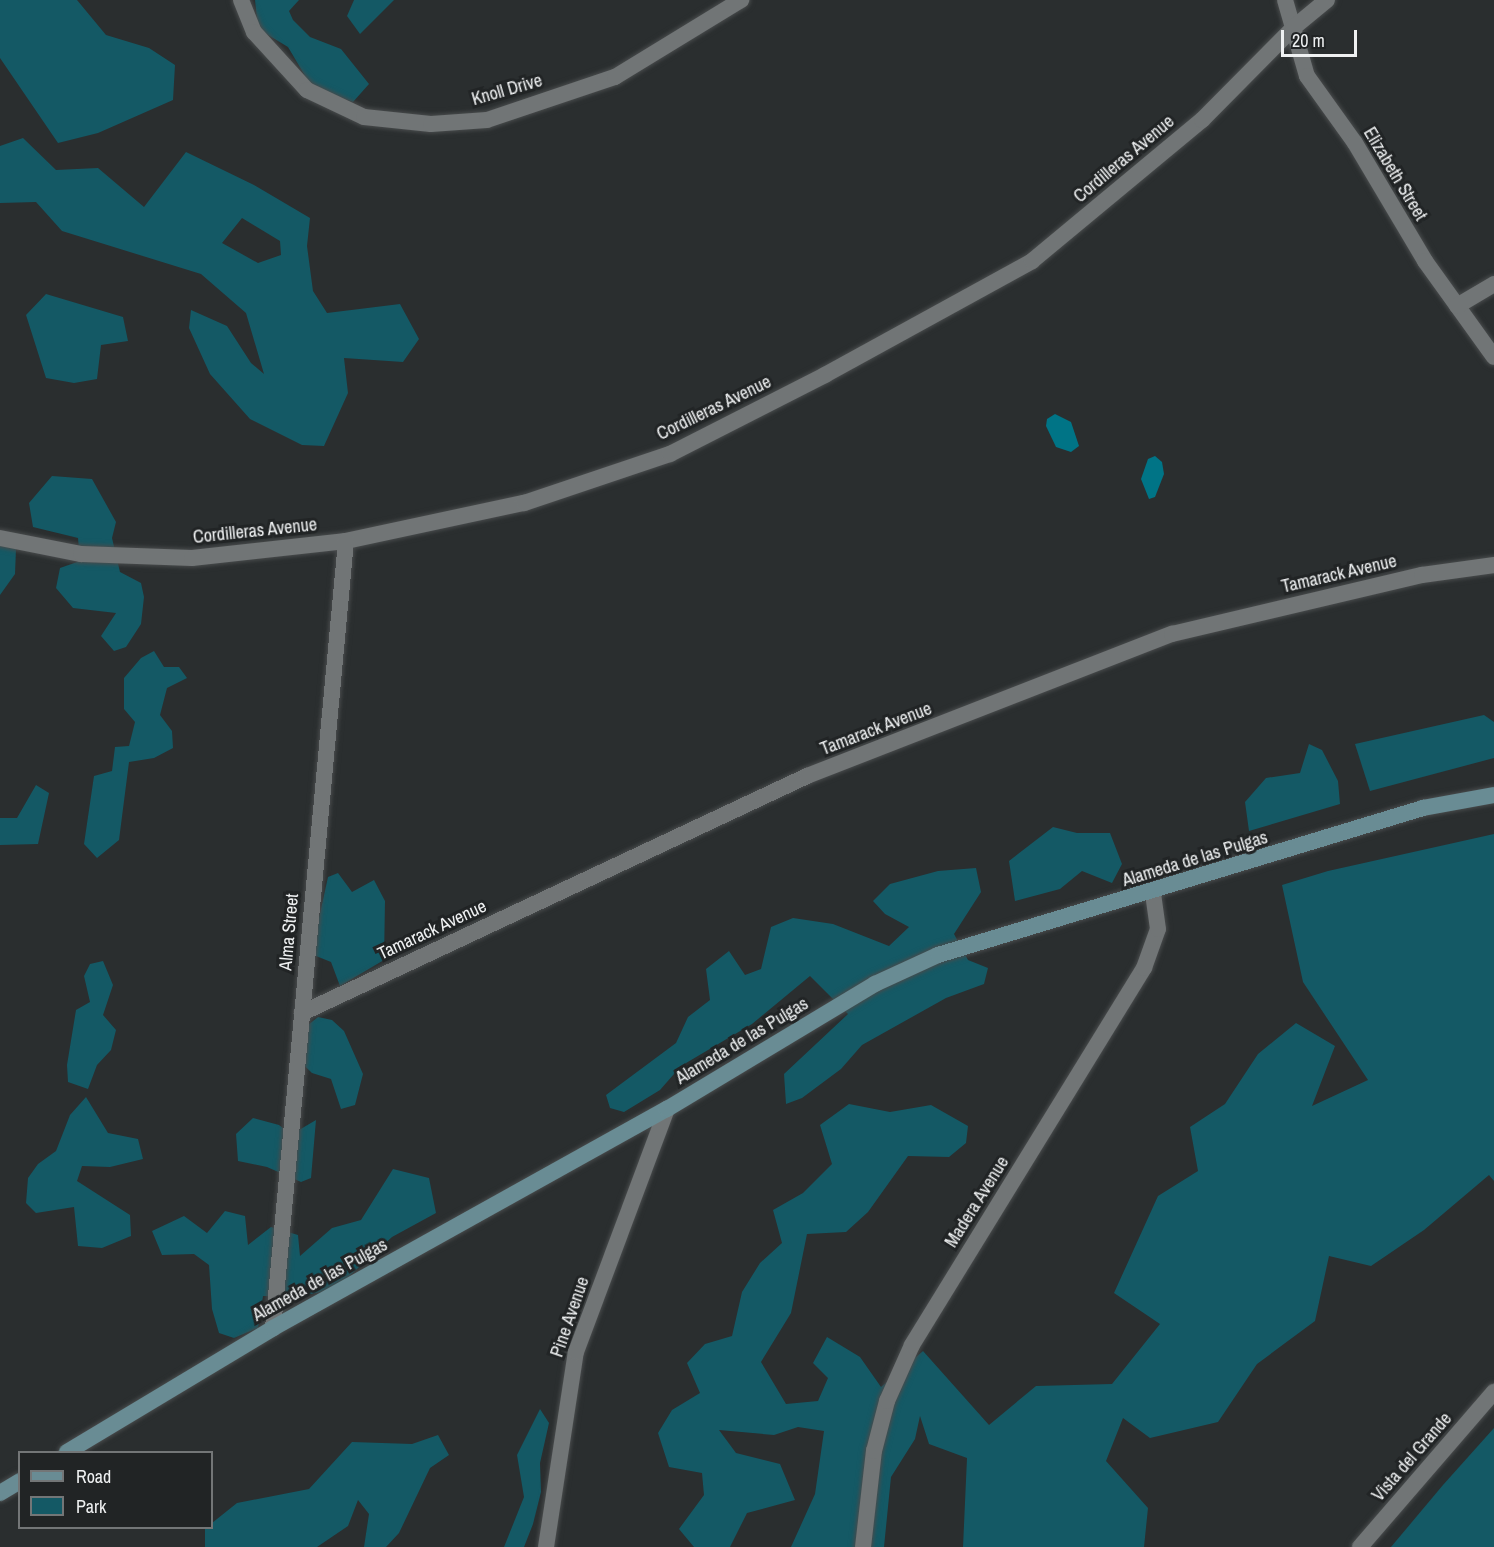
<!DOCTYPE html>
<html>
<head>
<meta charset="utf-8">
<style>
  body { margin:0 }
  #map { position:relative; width:1494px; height:1547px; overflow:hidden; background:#2a2e2f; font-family:"Archivo Narrow",sans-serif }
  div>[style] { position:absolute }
  .green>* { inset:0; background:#145965 }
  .water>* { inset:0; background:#007486 }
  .roads { filter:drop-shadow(0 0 2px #484b4c) drop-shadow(0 0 2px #484b4c) }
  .minor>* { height:16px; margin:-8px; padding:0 8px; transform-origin:8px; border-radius:8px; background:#717576 }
  .secondary>* { height:16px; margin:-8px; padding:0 8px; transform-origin:8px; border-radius:8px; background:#698c94 }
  span { translate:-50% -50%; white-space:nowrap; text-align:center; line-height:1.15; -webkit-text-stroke:6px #212425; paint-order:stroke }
  .street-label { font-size:18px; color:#eff1f2 }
  .legend { position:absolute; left:18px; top:1451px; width:195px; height:78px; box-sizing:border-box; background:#212425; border:2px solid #737677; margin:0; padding:8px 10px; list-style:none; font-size:18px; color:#eff1f2 }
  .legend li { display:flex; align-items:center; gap:12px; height:30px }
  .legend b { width:30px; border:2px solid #737677 }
  .scale { position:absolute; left:1281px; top:30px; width:76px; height:27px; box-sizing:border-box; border:3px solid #eff1f2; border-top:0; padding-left:8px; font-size:18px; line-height:21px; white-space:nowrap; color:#eff1f2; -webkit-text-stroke:4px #212425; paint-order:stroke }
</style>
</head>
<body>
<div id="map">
  <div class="green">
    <i style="clip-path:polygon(0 0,77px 0,106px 35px,149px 48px,175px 65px,173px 100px,98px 133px,58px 143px,0 58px)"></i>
    <i style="clip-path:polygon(255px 0,299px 0,289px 11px,293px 20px,310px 37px,341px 49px,369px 84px,353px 102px,311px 86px,288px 47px,258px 29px)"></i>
    <i style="clip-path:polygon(354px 0,394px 0,360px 34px,347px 16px)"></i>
    <i style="clip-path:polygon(evenodd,23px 138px,56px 170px,98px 168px,144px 207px,186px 152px,254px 185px,310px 218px,307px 246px,313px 291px,327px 313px,400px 304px,419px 339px,403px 362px,344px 358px,348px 393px,324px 446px,302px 445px,250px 419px,210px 374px,189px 328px,191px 310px,227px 326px,251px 363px,264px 374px,246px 313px,201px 274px,62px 231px,36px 202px,0 203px,0 146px,23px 138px,242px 218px,280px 241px,281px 255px,258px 263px,222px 243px,242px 218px)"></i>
    <i style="clip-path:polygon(46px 294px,123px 317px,128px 341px,101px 345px,97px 379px,74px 383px,46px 378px,26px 315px)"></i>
    <i style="clip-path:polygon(52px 476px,92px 479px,116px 522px,112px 538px,120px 572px,141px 583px,144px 597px,141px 624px,126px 647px,114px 651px,101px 636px,116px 613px,73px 608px,56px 588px,60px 568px,80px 561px,78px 538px,33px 527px,29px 503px)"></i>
    <i style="clip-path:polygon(0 543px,16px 549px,15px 574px,0 595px)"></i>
    <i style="clip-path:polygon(154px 651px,164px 667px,179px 667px,187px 678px,167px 688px,160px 715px,172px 731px,173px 748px,154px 758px,129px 762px,119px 840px,97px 858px,84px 844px,94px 776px,112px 771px,115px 747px,129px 746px,135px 722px,124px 709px,124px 678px,141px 658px)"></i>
    <i style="clip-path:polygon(1484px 715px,1494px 722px,1494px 758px,1370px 791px,1355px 744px)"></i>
    <i style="clip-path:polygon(1309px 744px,1322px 750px,1338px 781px,1340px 804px,1249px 831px,1245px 802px,1266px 778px,1300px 773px)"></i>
    <i style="clip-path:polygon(36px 785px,49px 793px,38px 844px,0 845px,0 818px,17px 818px)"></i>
    <i style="clip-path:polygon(1053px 827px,1077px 833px,1110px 833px,1122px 864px,1112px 883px,1082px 871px,1060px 889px,1015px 901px,1009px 861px)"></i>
    <i style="clip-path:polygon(1494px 834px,1494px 1181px,1489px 1175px,1424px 1230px,1371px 1266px,1329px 1256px,1315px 1321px,1257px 1364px,1218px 1422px,1150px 1438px,1123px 1418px,1106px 1461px,1148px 1508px,1144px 1547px,963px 1547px,967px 1458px,929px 1444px,920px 1416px,915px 1439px,891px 1477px,884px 1547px,791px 1547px,815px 1494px,824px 1431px,798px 1427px,774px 1435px,719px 1430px,736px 1453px,780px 1464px,795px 1500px,747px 1513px,730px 1547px,694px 1547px,679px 1529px,704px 1495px,702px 1473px,669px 1467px,658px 1433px,672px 1410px,700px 1393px,687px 1363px,705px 1344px,732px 1336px,742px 1292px,760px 1263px,782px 1243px,773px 1210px,803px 1193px,832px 1164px,820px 1125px,849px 1104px,890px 1112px,931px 1105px,968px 1126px,966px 1143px,949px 1157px,908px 1156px,868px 1212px,846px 1232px,807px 1234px,791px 1313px,761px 1362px,786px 1404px,818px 1401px,828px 1378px,813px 1363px,827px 1337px,860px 1357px,881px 1387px,923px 1351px,989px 1425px,1036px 1386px,1112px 1384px,1160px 1324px,1114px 1293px,1158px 1196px,1198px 1171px,1190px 1127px,1225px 1104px,1258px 1054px,1296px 1023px,1335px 1046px,1312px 1106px,1368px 1080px,1303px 982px,1282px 885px,1328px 871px)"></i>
    <i style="clip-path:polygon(976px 868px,981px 892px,954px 934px,968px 960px,988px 968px,984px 984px,946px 998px,862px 1045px,841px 1069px,802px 1098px,786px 1104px,784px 1074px,848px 1014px,810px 976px,752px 1024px,681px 1066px,660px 1090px,624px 1112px,610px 1108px,606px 1095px,676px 1043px,688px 1017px,710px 1000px,706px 969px,729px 951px,745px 975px,761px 969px,771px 927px,793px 918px,833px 924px,889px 946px,909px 927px,885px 914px,873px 901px,890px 884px,938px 871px)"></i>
    <i style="clip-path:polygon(338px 873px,352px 892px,374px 880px,385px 901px,384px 960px,340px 986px,331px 962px,311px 954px,328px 877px)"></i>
    <i style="clip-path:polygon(103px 961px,113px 985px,103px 1015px,116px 1030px,111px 1050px,97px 1065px,88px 1089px,68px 1082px,67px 1065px,76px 1010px,90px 1002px,84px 976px,90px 964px)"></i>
    <i style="clip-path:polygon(318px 1017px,332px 1020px,344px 1031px,363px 1074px,355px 1105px,341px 1109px,331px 1079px,312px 1073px,293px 1055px,293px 1037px)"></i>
    <i style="clip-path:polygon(86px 1097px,108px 1133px,138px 1139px,143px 1159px,110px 1167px,82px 1166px,77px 1181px,130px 1215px,131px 1236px,102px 1248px,78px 1246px,74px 1207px,36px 1213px,26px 1203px,28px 1178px,38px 1164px,56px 1151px,70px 1115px)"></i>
    <i style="clip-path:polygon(253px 1118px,279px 1125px,296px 1138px,299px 1130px,316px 1120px,311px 1178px,301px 1182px,267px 1167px,238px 1161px,236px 1134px)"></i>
    <i style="clip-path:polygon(393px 1169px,429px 1178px,436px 1213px,392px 1237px,345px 1280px,321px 1292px,296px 1297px,263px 1296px,258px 1328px,234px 1338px,219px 1333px,212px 1309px,209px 1265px,194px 1254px,162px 1255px,152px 1231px,184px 1216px,207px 1233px,225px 1211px,245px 1216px,248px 1245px,271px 1227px,298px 1235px,300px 1256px,332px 1228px,361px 1220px)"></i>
    <i style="clip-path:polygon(540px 1409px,549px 1423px,540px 1463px,541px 1492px,533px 1524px,524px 1547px,504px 1547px,524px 1497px,517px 1455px)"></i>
    <i style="clip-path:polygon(1494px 1428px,1494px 1547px,1391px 1547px,1443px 1485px)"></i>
    <i style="clip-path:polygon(438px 1435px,449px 1455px,430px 1468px,399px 1533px,386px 1547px,364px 1547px,369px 1514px,358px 1500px,348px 1526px,317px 1547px,205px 1547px,205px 1528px,212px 1528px,212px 1523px,237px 1503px,309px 1489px,352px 1442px,412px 1444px)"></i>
  </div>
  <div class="water">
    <i style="clip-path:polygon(1055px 414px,1071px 422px,1079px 446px,1071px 452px,1056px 447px,1046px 426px,1047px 419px)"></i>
    <i style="clip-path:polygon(1155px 456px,1162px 462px,1164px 474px,1155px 497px,1149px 499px,1141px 479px,1148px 459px)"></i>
  </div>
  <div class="roads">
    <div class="minor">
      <i style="left:241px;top:0;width:35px;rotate:68deg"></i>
      <i style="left:254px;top:32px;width:79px;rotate:47.6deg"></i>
      <i style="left:307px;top:90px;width:63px;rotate:25.3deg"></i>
      <i style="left:364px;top:117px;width:67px;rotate:6deg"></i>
      <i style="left:431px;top:124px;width:56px;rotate:-4.1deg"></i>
      <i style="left:487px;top:120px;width:135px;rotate:-18.6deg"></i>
      <i style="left:615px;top:77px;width:148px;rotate:-31.4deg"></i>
      <i style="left:1285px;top:0;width:79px;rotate:73.9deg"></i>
      <i style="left:1307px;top:76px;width:82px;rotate:54.4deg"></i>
      <i style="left:1355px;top:143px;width:137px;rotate:59.3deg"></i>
      <i style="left:1425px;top:261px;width:118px;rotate:54.3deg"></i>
      <i style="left:1457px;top:306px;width:43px;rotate:-30.7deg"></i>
      <i style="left:0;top:538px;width:83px;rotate:11.2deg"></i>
      <i style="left:81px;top:554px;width:111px;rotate:2.1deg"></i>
      <i style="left:192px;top:558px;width:155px;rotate:-6.3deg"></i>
      <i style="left:346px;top:541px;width:182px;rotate:-12.1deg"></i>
      <i style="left:524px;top:503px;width:154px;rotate:-18.6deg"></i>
      <i style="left:670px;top:454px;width:174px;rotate:-27deg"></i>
      <i style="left:825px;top:375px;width:236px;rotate:-28.8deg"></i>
      <i style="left:1032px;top:261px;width:221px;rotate:-39.7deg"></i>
      <i style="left:1202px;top:120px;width:129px;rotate:-45.3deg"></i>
      <i style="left:1293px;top:28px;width:44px;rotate:-39.5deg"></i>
      <i style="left:302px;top:1013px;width:558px;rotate:-25.14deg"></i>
      <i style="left:807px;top:776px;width:392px;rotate:-21.3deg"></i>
      <i style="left:1172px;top:634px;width:257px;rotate:-13.3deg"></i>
      <i style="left:1422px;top:575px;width:73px;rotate:-7.9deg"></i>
      <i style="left:273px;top:1328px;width:790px;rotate:-84.7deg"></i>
      <i style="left:546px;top:1547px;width:197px;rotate:-81.3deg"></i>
      <i style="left:576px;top:1352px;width:259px;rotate:-69.5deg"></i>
      <i style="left:863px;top:1547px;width:97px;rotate:-83.5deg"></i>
      <i style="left:874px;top:1451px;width:52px;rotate:-75.4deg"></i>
      <i style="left:887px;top:1401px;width:61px;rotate:-65.9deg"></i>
      <i style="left:912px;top:1345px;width:443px;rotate:-58.4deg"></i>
      <i style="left:1144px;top:968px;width:41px;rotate:-70.3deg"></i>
      <i style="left:1158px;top:929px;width:36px;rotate:-98deg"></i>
      <i style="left:1360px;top:1547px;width:205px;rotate:-49.2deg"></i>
    </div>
    <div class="secondary">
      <i style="left:67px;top:1452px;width:240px;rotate:-31deg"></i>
      <i style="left:273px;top:1328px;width:451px;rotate:-29.1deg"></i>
      <i style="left:667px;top:1109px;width:243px;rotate:-31deg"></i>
      <i style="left:875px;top:984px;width:69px;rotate:-24.7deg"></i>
      <i style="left:938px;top:955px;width:507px;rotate:-16.86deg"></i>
      <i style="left:1423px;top:808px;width:72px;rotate:-10.4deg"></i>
      <i style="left:0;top:1493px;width:23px;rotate:-31deg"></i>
    </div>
  </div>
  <div class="street-label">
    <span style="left:507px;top:90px;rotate:-16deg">Knoll Drive</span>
    <span style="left:1124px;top:159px;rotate:-40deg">Cordilleras Avenue</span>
    <span style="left:1395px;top:174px;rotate:59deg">Elizabeth Street</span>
    <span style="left:714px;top:408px;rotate:-26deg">Cordilleras Avenue</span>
    <span style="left:255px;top:531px;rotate:-6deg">Cordilleras Avenue</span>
    <span style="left:1339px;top:574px;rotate:-13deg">Tamarack Avenue</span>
    <span style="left:876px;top:729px;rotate:-21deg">Tamarack Avenue</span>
    <span style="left:1195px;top:859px;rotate:-17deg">Alameda de las Pulgas</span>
    <span style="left:432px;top:930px;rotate:-25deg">Tamarack Avenue</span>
    <span style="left:289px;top:932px;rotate:-85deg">Alma Street</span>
    <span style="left:742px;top:1041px;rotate:-31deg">Alameda de las Pulgas</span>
    <span style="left:977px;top:1202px;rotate:-58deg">Madera Avenue</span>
    <span style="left:320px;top:1280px;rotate:-29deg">Alameda de las Pulgas</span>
    <span style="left:570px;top:1317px;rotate:-71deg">Pine Avenue</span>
    <span style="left:1412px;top:1457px;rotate:-49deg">Vista del Grande</span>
  </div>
  <ul class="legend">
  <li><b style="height:8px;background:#698c94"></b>Road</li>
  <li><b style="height:16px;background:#145965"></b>Park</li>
  </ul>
  <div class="scale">20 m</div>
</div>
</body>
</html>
